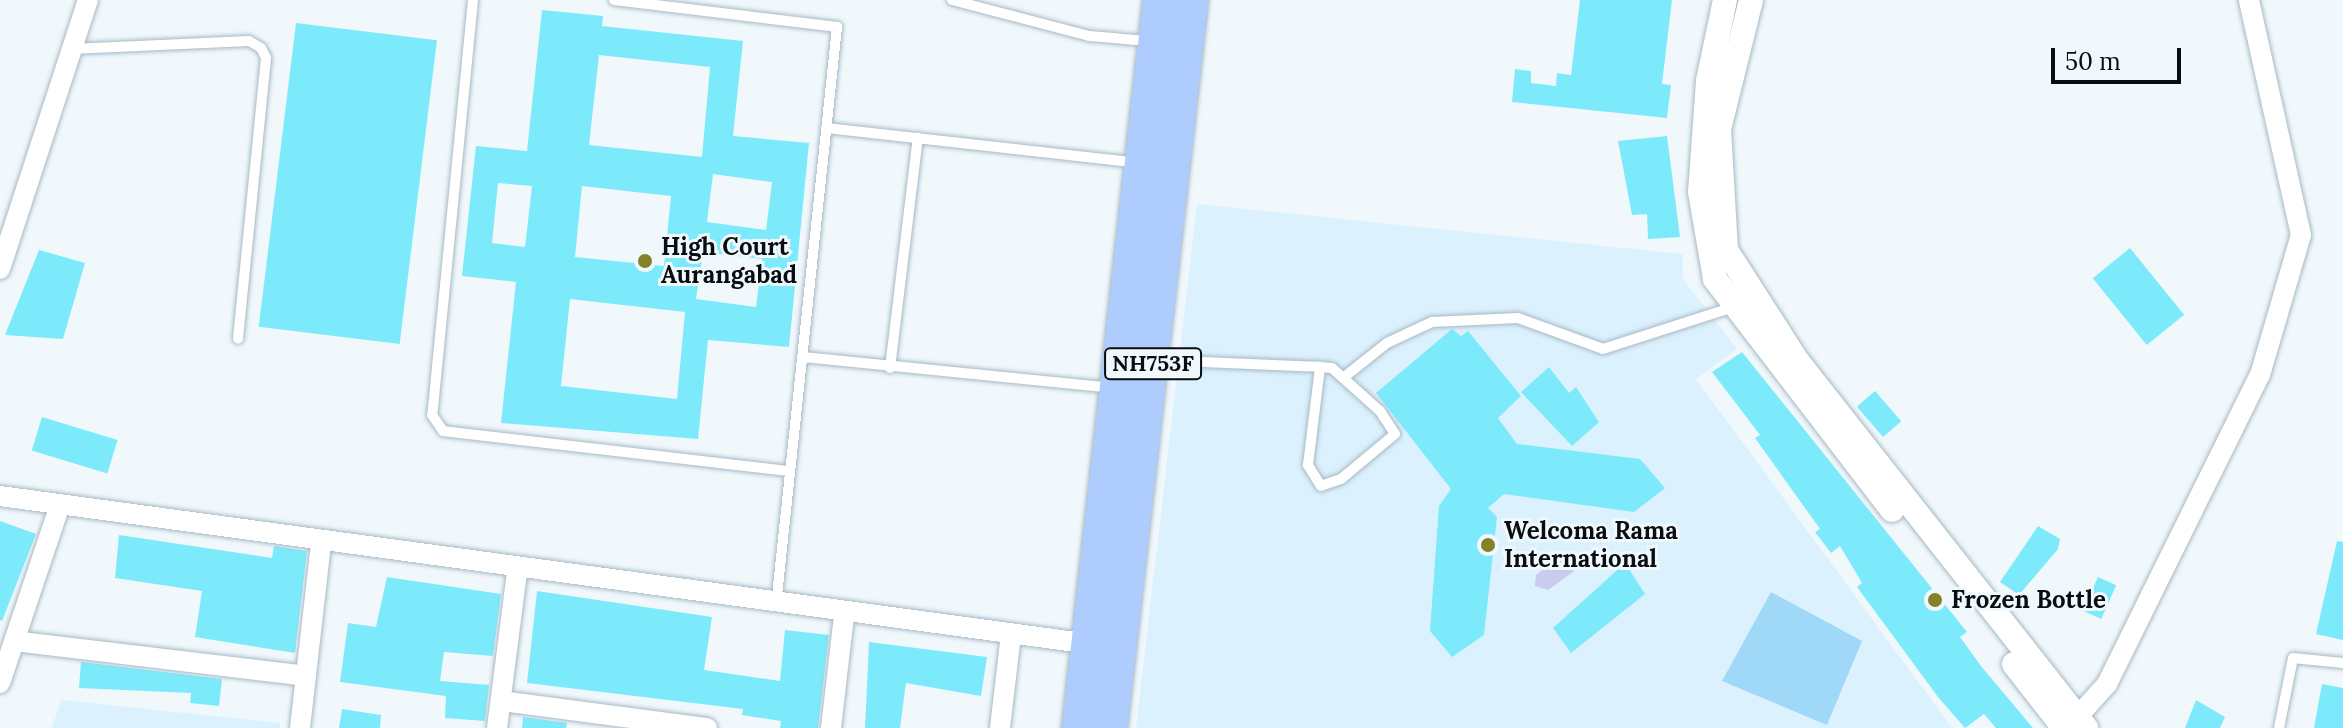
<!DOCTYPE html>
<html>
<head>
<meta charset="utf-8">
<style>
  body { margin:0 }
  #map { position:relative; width:2343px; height:728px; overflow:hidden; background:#f0f8fc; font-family:Lora,serif }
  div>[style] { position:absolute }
  .built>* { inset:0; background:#dbf1fd }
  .green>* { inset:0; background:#a0d8f8 }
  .water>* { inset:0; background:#cbcbf0 }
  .building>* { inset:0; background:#7deafb; transform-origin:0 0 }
  .roads { filter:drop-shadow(0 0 2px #a7b9c4) drop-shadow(0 0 2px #a7b9c4) }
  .service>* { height:10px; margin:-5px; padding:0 5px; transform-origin:5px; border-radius:5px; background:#fff }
  .minor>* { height:20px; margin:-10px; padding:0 10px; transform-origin:10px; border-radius:10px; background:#fff }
  .tertiary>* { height:24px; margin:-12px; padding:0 12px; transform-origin:12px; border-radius:12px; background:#fff }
  .trunk>* { height:34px; margin:-17px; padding:0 17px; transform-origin:17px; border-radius:17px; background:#aeccfe }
  .dots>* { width:22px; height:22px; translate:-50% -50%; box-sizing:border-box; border:4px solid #f0f8fc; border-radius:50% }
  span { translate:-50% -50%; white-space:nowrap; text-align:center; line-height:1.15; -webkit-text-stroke:6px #f0f8fc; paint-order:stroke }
  .shield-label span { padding:2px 6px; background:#f0f8fc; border:2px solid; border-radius:6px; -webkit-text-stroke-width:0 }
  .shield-label { font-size:22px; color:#070d11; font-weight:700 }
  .poi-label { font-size:24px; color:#070d11; font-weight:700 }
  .left { translate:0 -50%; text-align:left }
  .scale { position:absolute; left:2051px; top:48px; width:130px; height:36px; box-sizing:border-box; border:4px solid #070d11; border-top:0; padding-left:10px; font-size:24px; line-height:28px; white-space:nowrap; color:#070d11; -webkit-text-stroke:6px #f0f8fc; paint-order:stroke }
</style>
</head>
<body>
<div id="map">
  <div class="built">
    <i style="clip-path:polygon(1197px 204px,1682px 254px,1683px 279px,1737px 349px,1696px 379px,1952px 728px,1136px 728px)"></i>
    <i style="clip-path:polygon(61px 700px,280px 723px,280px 728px,52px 728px)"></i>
  </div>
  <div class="green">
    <i style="clip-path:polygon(1771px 592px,1862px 641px,1827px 725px,1722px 681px)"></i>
  </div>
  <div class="water">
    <i style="clip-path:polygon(1562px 555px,1575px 558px,1573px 572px,1548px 590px,1535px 586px,1536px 575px)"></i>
  </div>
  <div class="building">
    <i style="clip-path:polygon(1580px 0,1672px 0,1662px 84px,1671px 85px,1667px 118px,1512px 102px,1515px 69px,1531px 71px,1531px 83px,1556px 86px,1557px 73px,1571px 75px)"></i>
    <i style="clip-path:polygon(evenodd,542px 10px,603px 16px,602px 26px,743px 41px,733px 136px,809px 143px,789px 347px,708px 340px,698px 439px,501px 423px,516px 282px,462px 276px,476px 146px,527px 151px,542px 10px,599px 55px,710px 67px,702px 157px,589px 145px,599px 55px,542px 10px,713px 174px,772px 182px,766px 230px,707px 222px,713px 174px,542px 10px,498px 183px,532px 186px,525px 247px,492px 243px,498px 183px,542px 10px,582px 186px,671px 196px,664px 266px,575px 257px,582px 186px,542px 10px,703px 252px,762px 259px,756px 307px,696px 299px,703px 252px,542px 10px,570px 299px,685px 312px,677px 399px,561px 386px,570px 299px)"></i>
    <i style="left:296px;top:23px;width:142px;height:306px;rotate:7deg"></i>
    <i style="clip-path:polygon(1667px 136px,1680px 237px,1648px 239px,1647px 214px,1632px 215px,1618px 141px)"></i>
    <i style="left:2130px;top:248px;width:86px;height:48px;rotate:51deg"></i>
    <i style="clip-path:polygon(39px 250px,85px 263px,63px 339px,5px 335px)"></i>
    <i style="clip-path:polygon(1452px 329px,1461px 336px,1468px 331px,1521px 396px,1498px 418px,1517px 444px,1640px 459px,1665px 488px,1634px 512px,1504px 494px,1488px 508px,1497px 517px,1484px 635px,1452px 657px,1430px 631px,1439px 506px,1451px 489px,1376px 393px)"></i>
    <i style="clip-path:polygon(1742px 352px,1967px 632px,1960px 637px,1981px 666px,2033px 728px,1996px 728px,1984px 714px,1965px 728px,1938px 697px,1857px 587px,1862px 583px,1840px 546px,1831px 553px,1815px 532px,1820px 529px,1755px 438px,1760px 435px,1712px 372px)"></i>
    <i style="clip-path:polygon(1549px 367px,1569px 393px,1576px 387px,1599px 422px,1572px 446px,1521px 392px)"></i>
    <i style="left:1875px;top:391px;width:40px;height:24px;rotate:49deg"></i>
    <i style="left:42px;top:417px;width:79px;height:35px;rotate:17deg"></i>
    <i style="clip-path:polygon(0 521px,36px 534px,2px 621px,0 620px)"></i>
    <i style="clip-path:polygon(2038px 526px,2060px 539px,2058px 549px,2019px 595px,2000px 582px)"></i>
    <i style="clip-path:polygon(119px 535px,272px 558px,274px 546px,307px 551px,295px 653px,195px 637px,202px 591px,115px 578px)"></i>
    <i style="clip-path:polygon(2337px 541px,2343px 542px,2343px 640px,2316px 634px)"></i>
    <i style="clip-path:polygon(1625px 563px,1645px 594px,1571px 653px,1553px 628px)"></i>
    <i style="clip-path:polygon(387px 577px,501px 594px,493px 656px,444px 652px,440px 681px,489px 685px,485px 721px,445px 718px,446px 696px,340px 682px,348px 623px,376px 627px)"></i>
    <i style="left:2098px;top:577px;width:20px;height:37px;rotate:24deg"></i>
    <i style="clip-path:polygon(537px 591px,712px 617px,704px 670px,739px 675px,780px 681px,785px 630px,829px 635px,818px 728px,780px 728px,781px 721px,742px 715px,743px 709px,527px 683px)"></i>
    <i style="clip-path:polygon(869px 642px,987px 657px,981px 696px,906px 683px,900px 728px,865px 728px)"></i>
    <i style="clip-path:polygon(81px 662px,222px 679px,219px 706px,190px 703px,191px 693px,79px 688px)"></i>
    <i style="clip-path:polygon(2322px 684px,2343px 688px,2343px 728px,2314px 728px)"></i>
    <i style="clip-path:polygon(2196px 700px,2225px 717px,2220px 728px,2185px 728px)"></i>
    <i style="clip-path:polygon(342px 709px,381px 715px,380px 728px,339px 728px)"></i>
    <i style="clip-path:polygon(523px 717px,567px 723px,566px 728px,522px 728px)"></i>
  </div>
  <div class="roads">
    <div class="service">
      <i style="left:473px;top:0;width:417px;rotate:95.6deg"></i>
      <i style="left:432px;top:415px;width:19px;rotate:55deg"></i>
      <i style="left:443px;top:431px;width:349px;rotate:6.6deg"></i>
      <i style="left:614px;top:0;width:225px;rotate:6.9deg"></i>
      <i style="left:837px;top:27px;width:581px;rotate:96.02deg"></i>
      <i style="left:952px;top:0;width:142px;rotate:14.7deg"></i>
      <i style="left:1089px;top:36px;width:60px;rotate:4.8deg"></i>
      <i style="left:71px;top:49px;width:178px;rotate:-2.6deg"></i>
      <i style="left:249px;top:41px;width:14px;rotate:30deg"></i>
      <i style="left:261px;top:48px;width:11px;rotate:63deg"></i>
      <i style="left:266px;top:58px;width:282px;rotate:95.7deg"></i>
      <i style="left:827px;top:128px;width:312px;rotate:6.4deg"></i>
      <i style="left:803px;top:357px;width:310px;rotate:5.7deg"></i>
      <i style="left:1156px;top:360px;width:164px;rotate:2.4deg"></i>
      <i style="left:1320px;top:367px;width:12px;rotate:5deg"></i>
      <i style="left:1332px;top:368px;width:64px;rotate:41.9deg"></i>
      <i style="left:1380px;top:411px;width:27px;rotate:57deg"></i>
      <i style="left:1395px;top:434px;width:70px;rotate:140.2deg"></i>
      <i style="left:1341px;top:479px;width:21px;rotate:161deg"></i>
      <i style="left:1321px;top:486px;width:25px;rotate:-122deg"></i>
      <i style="left:1308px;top:465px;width:99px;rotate:-83deg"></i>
      <i style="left:890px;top:368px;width:232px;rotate:-83.1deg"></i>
      <i style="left:1343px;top:378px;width:56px;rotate:-38.5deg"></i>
      <i style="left:1387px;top:343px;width:50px;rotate:-25deg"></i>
      <i style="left:1432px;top:322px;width:86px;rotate:-2.7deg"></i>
      <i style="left:1518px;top:318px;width:90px;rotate:20deg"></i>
      <i style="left:1603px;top:349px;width:138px;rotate:-17.8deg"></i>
      <i style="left:2279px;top:728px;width:71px;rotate:-78.7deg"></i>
      <i style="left:2293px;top:658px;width:50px;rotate:5.7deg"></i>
    </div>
    <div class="minor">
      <i style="left:0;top:269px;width:283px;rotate:-71.9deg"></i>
      <i style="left:0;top:496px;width:1108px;rotate:7.73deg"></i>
      <i style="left:14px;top:641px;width:294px;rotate:6.8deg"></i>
      <i style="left:0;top:683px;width:188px;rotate:-71.4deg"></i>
      <i style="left:501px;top:701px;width:208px;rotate:7.5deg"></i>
      <i style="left:2070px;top:725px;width:55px;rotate:-47.9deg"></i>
      <i style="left:2107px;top:684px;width:345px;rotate:-63.7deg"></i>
      <i style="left:2260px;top:375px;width:146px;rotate:-73.7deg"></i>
      <i style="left:2301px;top:235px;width:241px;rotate:-102.5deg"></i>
      <i style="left:300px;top:728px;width:186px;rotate:-83.5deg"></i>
      <i style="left:497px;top:728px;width:158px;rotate:-82.7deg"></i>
      <i style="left:831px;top:728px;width:114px;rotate:-83.4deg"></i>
      <i style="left:1000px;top:728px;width:94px;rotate:-83.3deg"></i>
    </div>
    <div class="tertiary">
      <i style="left:1725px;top:0;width:83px;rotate:101.9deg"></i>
      <i style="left:1708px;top:81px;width:111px;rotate:94.1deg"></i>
      <i style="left:1700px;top:192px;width:88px;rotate:80.2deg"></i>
      <i style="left:1715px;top:279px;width:291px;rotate:52.5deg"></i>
      <i style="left:1751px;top:0;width:133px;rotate:103.9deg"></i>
      <i style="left:1719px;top:129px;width:121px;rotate:86.7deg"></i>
      <i style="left:1726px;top:250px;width:133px;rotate:57.3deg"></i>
      <i style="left:1798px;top:362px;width:466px;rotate:51.8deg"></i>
      <i style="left:2014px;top:664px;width:81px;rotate:52deg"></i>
    </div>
    <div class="trunk">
      <i style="left:1079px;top:728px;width:732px;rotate:-83.65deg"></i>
      <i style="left:1110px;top:728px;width:732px;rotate:-83.65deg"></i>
    </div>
  </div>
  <div class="dots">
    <i style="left:645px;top:261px;background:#848129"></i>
    <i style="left:1488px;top:545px;background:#848129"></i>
    <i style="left:1935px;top:600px;background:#848129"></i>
  </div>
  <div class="shield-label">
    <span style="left:1153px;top:364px">NH753F</span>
  </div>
  <div class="poi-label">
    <span class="left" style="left:661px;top:261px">High Court<br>Aurangabad</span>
    <span class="left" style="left:1504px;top:545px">Welcoma Rama<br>International</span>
    <span class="left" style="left:1951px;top:600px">Frozen Bottle</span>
  </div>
  <div class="scale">50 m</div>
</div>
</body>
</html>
